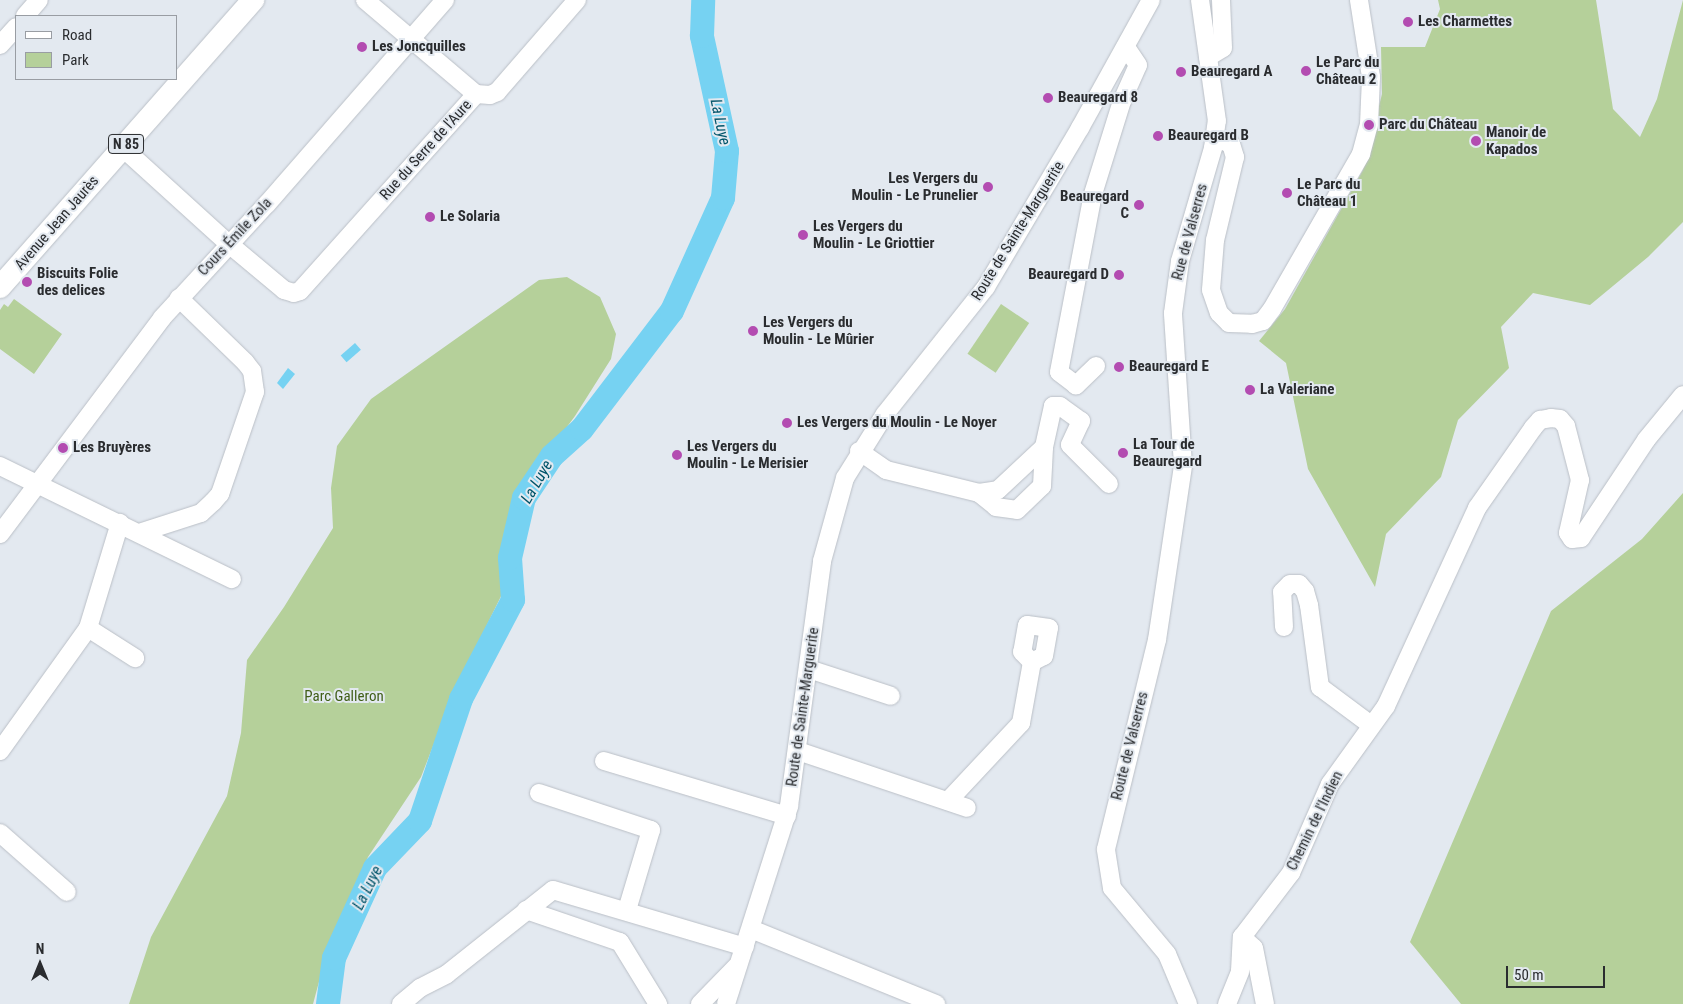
<!DOCTYPE html>
<html>
<head>
<meta charset="utf-8">
<style>
  body { margin:0 }
  #map { position:relative; width:1683px; height:1004px; overflow:hidden; background:#e3e9f0; font-family:"Roboto Condensed",sans-serif }
  div>[style] { position:absolute }
  .green>* { inset:0; background:#b5d09a; transform-origin:0 0 }
  .water>* { inset:0; background:#76d2f2; transform-origin:0 0 }
  .river>* { height:24px; margin:-12px; padding:0 12px; transform-origin:12px; border-radius:12px; background:#76d2f2 }
  .roads { filter:drop-shadow(0 0 1px #babfc6) drop-shadow(0 0 1px #babfc6) }
  .minor>* { height:18px; margin:-9px; padding:0 9px; transform-origin:9px; border-radius:9px; background:#fff }
  .major>* { height:22px; margin:-11px; padding:0 11px; transform-origin:11px; border-radius:11px; background:#fff }
  .dots>* { width:14px; height:14px; translate:-50% -50%; box-sizing:border-box; border:2px solid #e3e9f0; border-radius:50% }
  span { translate:-50% -50%; white-space:nowrap; text-align:center; line-height:1.15; -webkit-text-stroke:4px #e3e9f0; paint-order:stroke }
  .shield-label span { padding:1px 4px; background:#e3e9f0; border:1px solid; border-radius:4px; -webkit-text-stroke-width:0 }
  .shield-label { font-size:14px; color:#2a2c2f; font-weight:700 }
  .poi-label { font-size:15px; color:#2a2c2f; font-weight:700 }
  .left { translate:0 -50%; text-align:left }
  .right { translate:-100% -50%; text-align:right }
  .street-label { font-size:15px; color:#2a2c2f }
  .park-label { font-size:15px; color:#415f18 }
  .water-label { font-size:16px; color:#00546a; font-style:italic }
  .legend { position:absolute; left:15px; top:15px; width:162px; height:65px; box-sizing:border-box; background:#e3e9f0; border:1px solid #999da3; margin:0; padding:6px 9px; list-style:none; font-size:15px; color:#2a2c2f }
  .legend li { display:flex; align-items:center; gap:10px; height:25px }
  .legend b { width:25px; border:1px solid #999da3 }
  .north { position:absolute; left:15px; top:939px; width:50px; height:50px; -webkit-text-stroke:4px #e3e9f0; paint-order:stroke; rotate:0deg; font-size:14px; font-weight:700; line-height:20px; text-align:center; color:#2a2c2f }
  .north::after { content:''; display:block; margin:auto; width:18px; height:22px; background:#2a2c2f; clip-path:polygon(50% 0,100% 100%,50% 72%,0 100%) }
  .scale { position:absolute; left:1506px; top:966px; width:99px; height:22px; box-sizing:border-box; border:2px solid #2a2c2f; border-top:0; padding-left:6px; font-size:15px; line-height:18px; white-space:nowrap; color:#2a2c2f; -webkit-text-stroke:4px #e3e9f0; paint-order:stroke }
</style>
</head>
<body>
<div id="map">
  <div class="green">
    <i style="clip-path:polygon(1438px 0,1596px 0,1613px 109px,1640px 137px,1657px 99px,1683px 0,1683px 222px,1648px 257px,1590px 305px,1533px 293px,1501px 327px,1509px 368px,1458px 420px,1441px 477px,1386px 534px,1375px 587px,1308px 469px,1286px 363px,1259px 341px,1285px 309px,1363px 170px,1382px 94px,1381px 47px,1425px 47px,1440px 9px)"></i>
    <i style="clip-path:polygon(567px 277px,600px 297px,616px 334px,611px 359px,575px 416px,520px 490px,506px 548px,505px 588px,454px 692px,421px 777px,368px 857px,330px 941px,313px 1004px,129px 1004px,151px 937px,227px 796px,241px 733px,247px 660px,284px 607px,333px 528px,331px 488px,337px 446px,371px 399px,539px 280px)"></i>
    <i style="clip-path:polygon(14px 299px,62px 334px,34px 374px,0 349px,0 310px,4px 304px,8px 307px)"></i>
    <i style="left:1001px;top:304px;width:34px;height:60px;rotate:34deg"></i>
    <i style="clip-path:polygon(1683px 493px,1683px 1004px,1461px 1004px,1410px 942px,1551px 611px,1642px 539px)"></i>
  </div>
  <div class="water">
    <i style="left:355px;top:343px;width:9px;height:19px;rotate:49deg"></i>
    <i style="clip-path:polygon(288px 368px,295px 374px,283px 389px,277px 383px)"></i>
  </div>
  <div class="river">
    <i style="left:328px;top:1004px;width:46px;rotate:-82.6deg"></i>
    <i style="left:334px;top:958px;width:99px;rotate:-65.5deg"></i>
    <i style="left:375px;top:868px;width:65px;rotate:-46.2deg"></i>
    <i style="left:420px;top:821px;width:129px;rotate:-71.4deg"></i>
    <i style="left:461px;top:699px;width:112px;rotate:-62.3deg"></i>
    <i style="left:513px;top:600px;width:42px;rotate:-94.1deg"></i>
    <i style="left:510px;top:558px;width:62px;rotate:-76.9deg"></i>
    <i style="left:524px;top:498px;width:50px;rotate:-56.3deg"></i>
    <i style="left:552px;top:456px;width:40px;rotate:-42deg"></i>
    <i style="left:582px;top:429px;width:148px;rotate:-52.7deg"></i>
    <i style="left:672px;top:311px;width:124px;rotate:-65.7deg"></i>
    <i style="left:723px;top:198px;width:47px;rotate:-85.1deg"></i>
    <i style="left:727px;top:151px;width:118px;rotate:-102.3deg"></i>
    <i style="left:702px;top:36px;width:36px;rotate:-88deg"></i>
  </div>
  <div class="roads">
    <div class="minor">
      <i style="left:365px;top:0;width:145px;rotate:40.3deg"></i>
      <i style="left:25px;top:16px;width:21px;rotate:-49deg"></i>
      <i style="left:0;top:45px;width:24px;rotate:-48deg"></i>
      <i style="left:1208px;top:57px;width:17px;rotate:-31deg"></i>
      <i style="left:1223px;top:48px;width:48px;rotate:-92.4deg"></i>
      <i style="left:1215px;top:137px;width:17px;rotate:24deg"></i>
      <i style="left:1231px;top:144px;width:14px;rotate:73deg"></i>
      <i style="left:1235px;top:157px;width:85px;rotate:103.5deg"></i>
      <i style="left:1215px;top:240px;width:50px;rotate:94.6deg"></i>
      <i style="left:1211px;top:290px;width:24px;rotate:71deg"></i>
      <i style="left:1219px;top:313px;width:14px;rotate:45deg"></i>
      <i style="left:1229px;top:323px;width:23px;rotate:2deg"></i>
      <i style="left:1252px;top:324px;width:11px;rotate:-15deg"></i>
      <i style="left:1263px;top:321px;width:15px;rotate:-53deg"></i>
      <i style="left:1272px;top:309px;width:179px;rotate:-60.1deg"></i>
      <i style="left:1361px;top:154px;width:30px;rotate:-75deg"></i>
      <i style="left:1369px;top:125px;width:48px;rotate:-87.6deg"></i>
      <i style="left:1371px;top:77px;width:78px;rotate:-98.9deg"></i>
      <i style="left:123px;top:148px;width:143px;rotate:42.2deg"></i>
      <i style="left:229px;top:244px;width:72px;rotate:39.9deg"></i>
      <i style="left:284px;top:290px;width:10px;rotate:17deg"></i>
      <i style="left:294px;top:293px;width:6px;rotate:-18deg"></i>
      <i style="left:300px;top:291px;width:264px;rotate:-48.2deg"></i>
      <i style="left:476px;top:94px;width:14px;rotate:4deg"></i>
      <i style="left:490px;top:95px;width:8px;rotate:-23deg"></i>
      <i style="left:497px;top:92px;width:122px;rotate:-49deg"></i>
      <i style="left:1096px;top:366px;width:28px;rotate:136deg"></i>
      <i style="left:1076px;top:385px;width:21px;rotate:-143deg"></i>
      <i style="left:1059px;top:372px;width:181px;rotate:-79.2deg"></i>
      <i style="left:1093px;top:194px;width:97px;rotate:-72.7deg"></i>
      <i style="left:1122px;top:101px;width:39px;rotate:-66deg"></i>
      <i style="left:1138px;top:65px;width:22px;rotate:-124deg"></i>
      <i style="left:859px;top:451px;width:33px;rotate:35deg"></i>
      <i style="left:886px;top:470px;width:96px;rotate:13.9deg"></i>
      <i style="left:979px;top:493px;width:22px;rotate:39deg"></i>
      <i style="left:996px;top:507px;width:21px;rotate:8deg"></i>
      <i style="left:1017px;top:510px;width:35px;rotate:-44deg"></i>
      <i style="left:1042px;top:486px;width:39px;rotate:-87deg"></i>
      <i style="left:1044px;top:447px;width:42px;rotate:-77.6deg"></i>
      <i style="left:1053px;top:406px;width:7px"></i>
      <i style="left:1060px;top:406px;width:26px;rotate:36deg"></i>
      <i style="left:1081px;top:421px;width:26px;rotate:115deg"></i>
      <i style="left:1070px;top:445px;width:55px;rotate:45deg"></i>
      <i style="left:0;top:466px;width:258px;rotate:26deg"></i>
      <i style="left:979px;top:493px;width:19px;rotate:-9deg"></i>
      <i style="left:998px;top:490px;width:63px;rotate:-43.1deg"></i>
      <i style="left:142px;top:532px;width:62px;rotate:-17.9deg"></i>
      <i style="left:201px;top:513px;width:16px;rotate:-43deg"></i>
      <i style="left:213px;top:502px;width:11px;rotate:-49deg"></i>
      <i style="left:220px;top:494px;width:108px;rotate:-71.1deg"></i>
      <i style="left:255px;top:392px;width:21px;rotate:-98deg"></i>
      <i style="left:252px;top:371px;width:11px;rotate:-128deg"></i>
      <i style="left:245px;top:362px;width:92px;rotate:-135.9deg"></i>
      <i style="left:0;top:534px;width:270px;rotate:-53.1deg"></i>
      <i style="left:162px;top:318px;width:155px;rotate:-47.4deg"></i>
      <i style="left:267px;top:204px;width:271px;rotate:-48.9deg"></i>
      <i style="left:1284px;top:627px;width:35px;rotate:-93deg"></i>
      <i style="left:1282px;top:592px;width:11px;rotate:-45deg"></i>
      <i style="left:1290px;top:584px;width:9px"></i>
      <i style="left:1299px;top:584px;width:9px;rotate:49deg"></i>
      <i style="left:1305px;top:591px;width:15px;rotate:74deg"></i>
      <i style="left:1309px;top:605px;width:83px;rotate:82.4deg"></i>
      <i style="left:1320px;top:687px;width:64px;rotate:36.7deg"></i>
      <i style="left:88px;top:628px;width:56px;rotate:32.6deg"></i>
      <i style="left:809px;top:669px;width:86px;rotate:18.2deg"></i>
      <i style="left:0;top:751px;width:151px;rotate:-54.4deg"></i>
      <i style="left:88px;top:628px;width:110px;rotate:-73.1deg"></i>
      <i style="left:798px;top:751px;width:178px;rotate:18.6deg"></i>
      <i style="left:604px;top:761px;width:191px;rotate:16.7deg"></i>
      <i style="left:539px;top:793px;width:118px;rotate:18.3deg"></i>
      <i style="left:651px;top:830px;width:84px;rotate:106.7deg"></i>
      <i style="left:948px;top:801px;width:107px;rotate:-46.9deg"></i>
      <i style="left:1021px;top:723px;width:62px;rotate:-79.8deg"></i>
      <i style="left:1032px;top:662px;width:13px;rotate:-27deg"></i>
      <i style="left:1044px;top:656px;width:28px;rotate:-80deg"></i>
      <i style="left:1049px;top:628px;width:22px;rotate:-172deg"></i>
      <i style="left:1027px;top:625px;width:27px;rotate:100deg"></i>
      <i style="left:1022px;top:652px;width:14px;rotate:45deg"></i>
      <i style="left:0;top:833px;width:89px;rotate:41.4deg"></i>
      <i style="left:526px;top:910px;width:99px;rotate:18.8deg"></i>
      <i style="left:620px;top:942px;width:73px;rotate:58.5deg"></i>
      <i style="left:751px;top:929px;width:200px;rotate:22.1deg"></i>
      <i style="left:1242px;top:937px;width:16px;rotate:43deg"></i>
      <i style="left:1254px;top:948px;width:57px;rotate:78.9deg"></i>
      <i style="left:401px;top:1004px;width:25px;rotate:-40deg"></i>
      <i style="left:420px;top:988px;width:30px;rotate:-27deg"></i>
      <i style="left:447px;top:974px;width:135px;rotate:-38.4deg"></i>
      <i style="left:553px;top:890px;width:200px;rotate:16.5deg"></i>
      <i style="left:700px;top:1004px;width:52px;rotate:-45.8deg"></i>
      <i style="left:726px;top:1004px;width:208px;rotate:-72.3deg"></i>
      <i style="left:789px;top:806px;width:247px;rotate:-82.3deg"></i>
      <i style="left:822px;top:561px;width:86px;rotate:-74.5deg"></i>
      <i style="left:845px;top:478px;width:75px;rotate:-58deg"></i>
      <i style="left:885px;top:414px;width:162px;rotate:-51.5deg"></i>
      <i style="left:986px;top:287px;width:185px;rotate:-59.4deg"></i>
      <i style="left:1080px;top:128px;width:146px;rotate:-61deg"></i>
      <i style="left:1188px;top:1004px;width:54px;rotate:-112.8deg"></i>
      <i style="left:1167px;top:954px;width:86px;rotate:-129.8deg"></i>
      <i style="left:1112px;top:888px;width:39px;rotate:-99deg"></i>
      <i style="left:1106px;top:849px;width:215px;rotate:-76.3deg"></i>
      <i style="left:1157px;top:640px;width:177px;rotate:-81.5deg"></i>
      <i style="left:1183px;top:465px;width:152px;rotate:-93.8deg"></i>
      <i style="left:1173px;top:313px;width:52px;rotate:-82.3deg"></i>
      <i style="left:1180px;top:261px;width:118px;rotate:-73.7deg"></i>
      <i style="left:1213px;top:148px;width:27px;rotate:-82deg"></i>
      <i style="left:1217px;top:121px;width:122px;rotate:-98deg"></i>
      <i style="left:1227px;top:1004px;width:35px;rotate:-68deg"></i>
      <i style="left:1240px;top:971px;width:34px;rotate:-87deg"></i>
      <i style="left:1242px;top:937px;width:81px;rotate:-52.6deg"></i>
      <i style="left:1291px;top:873px;width:97px;rotate:-66.3deg"></i>
      <i style="left:1330px;top:784px;width:96px;rotate:-54.3deg"></i>
      <i style="left:1386px;top:706px;width:218px;rotate:-65.3deg"></i>
      <i style="left:1477px;top:508px;width:98px;rotate:-55deg"></i>
      <i style="left:1533px;top:428px;width:11px;rotate:-49deg"></i>
      <i style="left:1540px;top:420px;width:11px;rotate:-10deg"></i>
      <i style="left:1551px;top:418px;width:9px;rotate:6deg"></i>
      <i style="left:1560px;top:419px;width:9px;rotate:49deg"></i>
      <i style="left:1566px;top:426px;width:56px;rotate:75.5deg"></i>
      <i style="left:1580px;top:480px;width:54px;rotate:102.8deg"></i>
      <i style="left:1568px;top:533px;width:7px;rotate:56deg"></i>
      <i style="left:1572px;top:539px;width:9px;rotate:-6deg"></i>
      <i style="left:1581px;top:538px;width:118px;rotate:-56.4deg"></i>
      <i style="left:1646px;top:440px;width:58px;rotate:-50.6deg"></i>
    </div>
    <div class="major">
      <i style="left:0;top:287px;width:383px;rotate:-48.6deg"></i>
    </div>
  </div>
  <div class="dots">
    <i style="left:1408px;top:22px;background:#b34cb1"></i>
    <i style="left:362px;top:47px;background:#b34cb1"></i>
    <i style="left:1306px;top:71px;background:#b34cb1"></i>
    <i style="left:1181px;top:72px;background:#b34cb1"></i>
    <i style="left:1048px;top:98px;background:#b34cb1"></i>
    <i style="left:1369px;top:125px;background:#b34cb1"></i>
    <i style="left:1158px;top:136px;background:#b34cb1"></i>
    <i style="left:1476px;top:141px;background:#b34cb1"></i>
    <i style="left:988px;top:187px;background:#b34cb1"></i>
    <i style="left:1287px;top:193px;background:#b34cb1"></i>
    <i style="left:1139px;top:205px;background:#b34cb1"></i>
    <i style="left:430px;top:217px;background:#b34cb1"></i>
    <i style="left:803px;top:235px;background:#b34cb1"></i>
    <i style="left:1119px;top:275px;background:#b34cb1"></i>
    <i style="left:27px;top:282px;background:#b34cb1"></i>
    <i style="left:753px;top:331px;background:#b34cb1"></i>
    <i style="left:1119px;top:367px;background:#b34cb1"></i>
    <i style="left:1250px;top:390px;background:#b34cb1"></i>
    <i style="left:787px;top:423px;background:#b34cb1"></i>
    <i style="left:63px;top:448px;background:#b34cb1"></i>
    <i style="left:1123px;top:453px;background:#b34cb1"></i>
    <i style="left:677px;top:455px;background:#b34cb1"></i>
  </div>
  <div class="shield-label">
    <span style="left:126px;top:144px">N 85</span>
  </div>
  <div class="poi-label">
    <span class="left" style="left:1418px;top:22px">Les Charmettes</span>
    <span class="left" style="left:372px;top:47px">Les Joncquilles</span>
    <span class="left" style="left:1316px;top:71px">Le Parc du<br>Château 2</span>
    <span class="left" style="left:1191px;top:72px">Beauregard A</span>
    <span class="left" style="left:1058px;top:98px">Beauregard 8</span>
    <span class="left" style="left:1379px;top:125px">Parc du Château</span>
    <span class="left" style="left:1486px;top:141px">Manoir de<br>Kapados</span>
    <span class="left" style="left:1168px;top:136px">Beauregard B</span>
    <span class="right" style="left:978px;top:187px">Les Vergers du<br>Moulin - Le Prunelier</span>
    <span class="left" style="left:1297px;top:193px">Le Parc du<br>Château 1</span>
    <span class="right" style="left:1129px;top:205px">Beauregard<br>C</span>
    <span class="left" style="left:440px;top:217px">Le Solaria</span>
    <span class="left" style="left:813px;top:235px">Les Vergers du<br>Moulin - Le Griottier</span>
    <span class="left" style="left:37px;top:282px">Biscuits Folie<br>des delices</span>
    <span class="right" style="left:1109px;top:275px">Beauregard D</span>
    <span class="left" style="left:763px;top:331px">Les Vergers du<br>Moulin - Le Mûrier</span>
    <span class="left" style="left:1129px;top:367px">Beauregard E</span>
    <span class="left" style="left:1260px;top:390px">La Valeriane</span>
    <span class="left" style="left:797px;top:423px">Les Vergers du Moulin - Le Noyer</span>
    <span class="left" style="left:1133px;top:453px">La Tour de<br>Beauregard</span>
    <span class="left" style="left:687px;top:455px">Les Vergers du<br>Moulin - Le Merisier</span>
    <span class="left" style="left:73px;top:448px">Les Bruyères</span>
  </div>
  <div class="street-label">
    <span style="left:426px;top:150px;rotate:-48deg">Rue du Serre de l'Aure</span>
    <span style="left:57px;top:223px;rotate:-49deg">Avenue Jean Jaurès</span>
    <span style="left:1018px;top:231px;rotate:-58deg">Route de Sainte-Marguerite</span>
    <span style="left:1190px;top:232px;rotate:-75deg">Rue de Valserres</span>
    <span style="left:235px;top:237px;rotate:-47deg">Cours Émile Zola</span>
    <span style="left:803px;top:707px;rotate:-82deg">Route de Sainte-Marguerite</span>
    <span style="left:1130px;top:746px;rotate:-76deg">Route de Valserres</span>
    <span style="left:1315px;top:821px;rotate:-64deg">Chemin de l'Indien</span>
  </div>
  <div class="park-label">
    <span style="left:344px;top:697px">Parc Galleron</span>
  </div>
  <div class="water-label">
    <span style="left:720px;top:122px;rotate:78deg">La Luye</span>
    <span style="left:537px;top:482px;rotate:-60deg">La Luye</span>
    <span style="left:368px;top:888px;rotate:-63deg">La Luye</span>
  </div>
  <ul class="legend">
  <li><b style="height:6px;background:#fff"></b>Road</li>
  <li><b style="height:14px;background:#b5d09a"></b>Park</li>
  </ul>
  <div class="north">N</div>
  <div class="scale">50 m</div>
</div>
</body>
</html>
